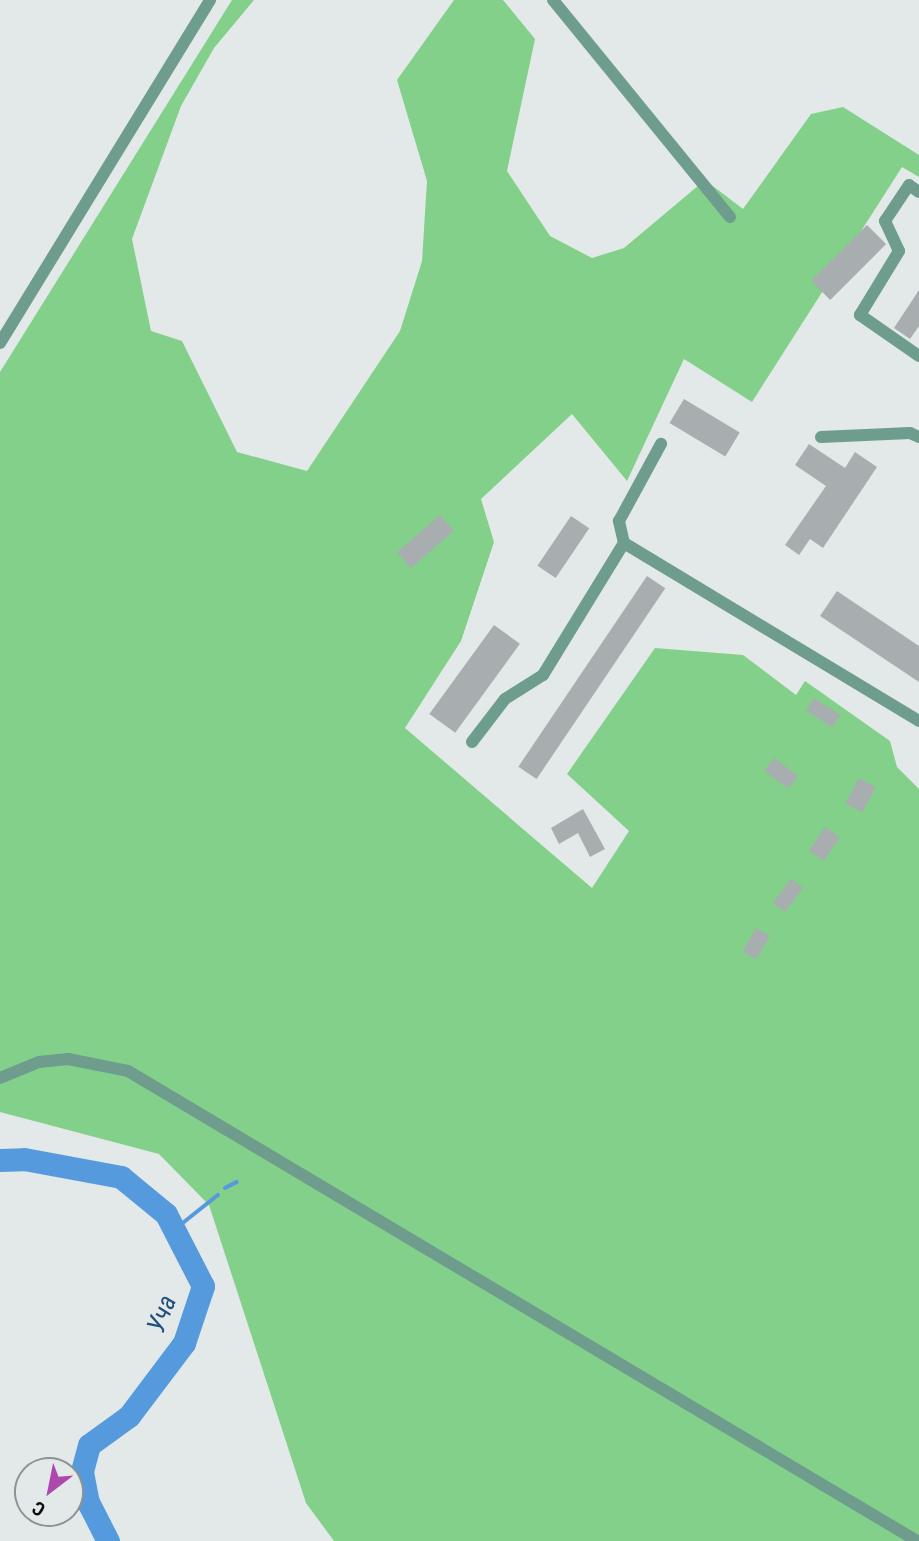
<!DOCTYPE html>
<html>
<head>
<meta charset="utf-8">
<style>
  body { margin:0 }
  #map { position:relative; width:919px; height:1541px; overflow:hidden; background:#e3e9e9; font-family:"Roboto Condensed",sans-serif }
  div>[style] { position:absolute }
  .forest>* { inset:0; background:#83d08b }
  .stream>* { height:3.5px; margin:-1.75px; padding:0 1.75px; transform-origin:1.75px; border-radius:1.75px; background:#569ade }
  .river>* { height:23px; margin:-11.5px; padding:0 11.5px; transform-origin:11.5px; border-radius:11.5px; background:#569ade }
  .building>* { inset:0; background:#a8adaf; transform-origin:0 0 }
  .minor>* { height:12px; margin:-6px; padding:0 6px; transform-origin:6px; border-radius:6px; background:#6e9d8e }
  span { translate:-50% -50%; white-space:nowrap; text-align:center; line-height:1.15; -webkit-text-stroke:5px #e3e9e9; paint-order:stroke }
  .water-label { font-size:26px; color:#21507e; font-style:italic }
  .north { position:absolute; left:14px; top:1457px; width:70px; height:70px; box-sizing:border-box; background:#e3e9e9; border:2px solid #8e9292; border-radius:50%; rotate:212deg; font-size:19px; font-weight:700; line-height:28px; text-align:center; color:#0e1010 }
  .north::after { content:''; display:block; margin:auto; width:24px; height:32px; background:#ad48ad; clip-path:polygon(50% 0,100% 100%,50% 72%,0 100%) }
</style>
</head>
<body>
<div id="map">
  <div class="forest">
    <i style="clip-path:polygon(232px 0,254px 0,214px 48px,181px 106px,132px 239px,151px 331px,182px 341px,237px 452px,307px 471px,400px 331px,422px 261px,427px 181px,397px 80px,454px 0,503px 0,535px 39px,507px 171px,550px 236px,592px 258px,624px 248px,705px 180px,743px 209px,811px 114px,843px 107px,919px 155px,919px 177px,902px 167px,752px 402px,684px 359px,627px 481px,572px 414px,481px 499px,494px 542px,461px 641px,405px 728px,592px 888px,629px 831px,567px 774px,655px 648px,743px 655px,796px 695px,805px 681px,890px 741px,897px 767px,919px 789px,919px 1541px,334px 1541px,306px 1503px,209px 1205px,159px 1154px,0 1112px,0 372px)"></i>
  </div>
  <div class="stream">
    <i style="left:225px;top:1188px;width:13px;rotate:-27deg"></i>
    <i style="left:174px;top:1230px;width:56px;rotate:-38.5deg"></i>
  </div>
  <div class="river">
    <i style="left:0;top:1160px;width:24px;rotate:-2deg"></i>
    <i style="left:24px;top:1159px;width:99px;rotate:10.5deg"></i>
    <i style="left:121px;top:1177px;width:58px;rotate:39.4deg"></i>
    <i style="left:166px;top:1214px;width:81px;rotate:62.8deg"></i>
    <i style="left:203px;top:1286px;width:60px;rotate:108.4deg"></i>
    <i style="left:184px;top:1343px;width:91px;rotate:127deg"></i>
    <i style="left:129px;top:1416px;width:49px;rotate:144.1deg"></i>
    <i style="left:89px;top:1445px;width:28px;rotate:105deg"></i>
    <i style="left:82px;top:1472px;width:31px;rotate:79deg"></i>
    <i style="left:88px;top:1502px;width:44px;rotate:62.9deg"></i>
  </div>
  <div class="building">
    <i style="left:867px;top:225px;width:27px;height:79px;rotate:45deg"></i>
    <i style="clip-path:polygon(919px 290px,919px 326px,910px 339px,894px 328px)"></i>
    <i style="left:684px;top:399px;width:65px;height:28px;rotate:31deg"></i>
    <i style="clip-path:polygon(809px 444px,845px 468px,855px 452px,877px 467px,823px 548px,810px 539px,799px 555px,785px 545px,826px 486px,795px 465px)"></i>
    <i style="left:440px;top:515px;width:21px;height:57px;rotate:49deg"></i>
    <i style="left:571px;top:516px;width:22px;height:60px;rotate:34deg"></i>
    <i style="left:647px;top:576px;width:22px;height:230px;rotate:34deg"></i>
    <i style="clip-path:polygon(837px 591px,919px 646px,919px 682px,820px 616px)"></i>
    <i style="left:494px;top:625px;width:32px;height:110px;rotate:36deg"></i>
    <i style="left:814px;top:698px;width:31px;height:15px;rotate:32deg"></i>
    <i style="left:774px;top:758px;width:30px;height:16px;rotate:37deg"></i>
    <i style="left:859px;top:778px;width:19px;height:29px;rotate:28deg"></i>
    <i style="clip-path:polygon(583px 809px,605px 849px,590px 857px,578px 833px,559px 844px,551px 828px)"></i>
    <i style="left:825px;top:827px;width:18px;height:29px;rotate:34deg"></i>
    <i style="left:791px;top:879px;width:15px;height:30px;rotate:37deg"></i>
    <i style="left:756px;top:928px;width:16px;height:27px;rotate:30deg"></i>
  </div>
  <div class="minor">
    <i style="left:553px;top:0;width:280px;rotate:50.8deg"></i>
    <i style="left:919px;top:192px;width:12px;rotate:-145deg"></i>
    <i style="left:909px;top:185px;width:43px;rotate:123.7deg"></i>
    <i style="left:885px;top:221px;width:33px;rotate:65deg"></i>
    <i style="left:899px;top:251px;width:75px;rotate:121.4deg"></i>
    <i style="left:860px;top:315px;width:72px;rotate:34.8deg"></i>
    <i style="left:0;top:343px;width:402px;rotate:-58.5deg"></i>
    <i style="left:821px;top:437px;width:89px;rotate:-2.6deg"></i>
    <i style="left:910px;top:433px;width:10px;rotate:24deg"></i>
    <i style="left:624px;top:543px;width:23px;rotate:-103deg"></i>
    <i style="left:619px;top:521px;width:88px;rotate:-61.4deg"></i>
    <i style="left:472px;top:742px;width:54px;rotate:-52.5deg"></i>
    <i style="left:505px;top:699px;width:45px;rotate:-32.3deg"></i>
    <i style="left:543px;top:675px;width:155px;rotate:-58.5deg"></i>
    <i style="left:624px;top:543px;width:345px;rotate:31.1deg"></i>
    <i style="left:0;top:1078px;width:42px;rotate:-22.3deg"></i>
    <i style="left:39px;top:1062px;width:29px;rotate:-6deg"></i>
    <i style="left:68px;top:1059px;width:61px;rotate:11.3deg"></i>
    <i style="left:128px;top:1071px;width:918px;rotate:30.78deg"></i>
  </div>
  <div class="water-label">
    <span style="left:162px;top:1314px;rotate:-68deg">Уча</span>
  </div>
  <div class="north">С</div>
</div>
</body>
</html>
